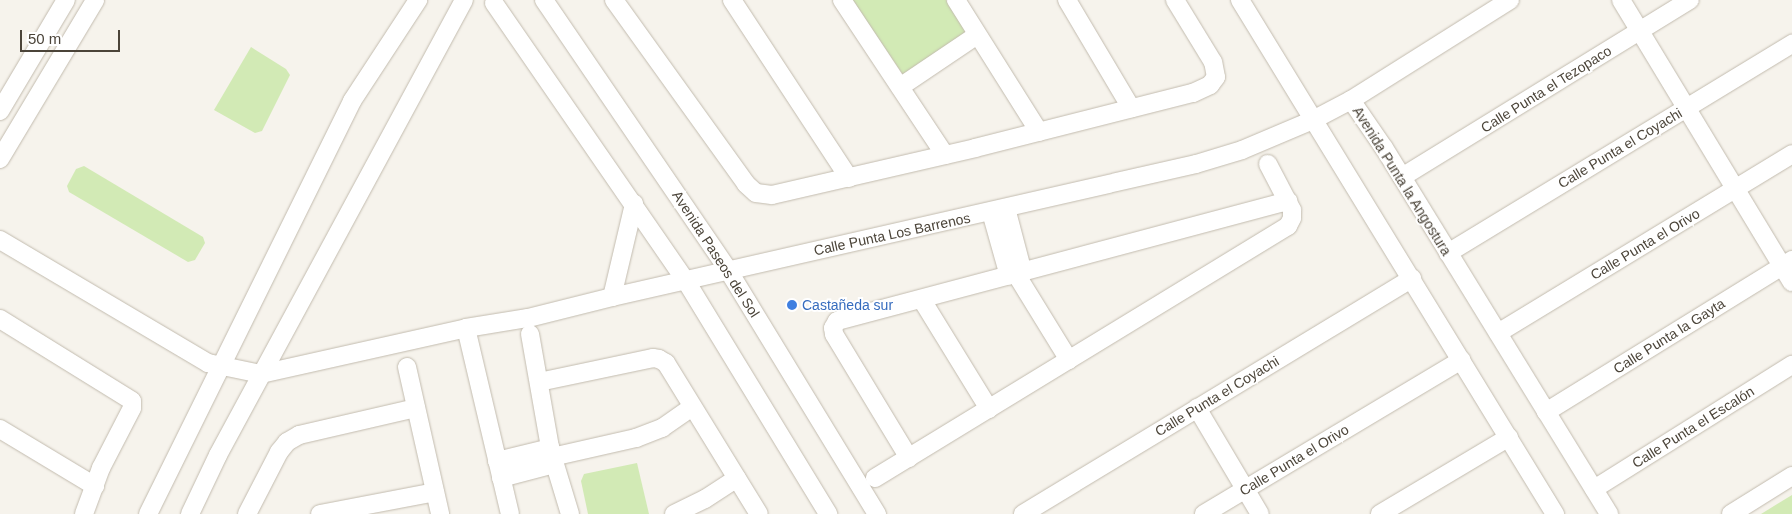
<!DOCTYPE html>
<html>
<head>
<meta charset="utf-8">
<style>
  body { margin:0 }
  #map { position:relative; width:1792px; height:514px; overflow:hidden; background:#f6f3ec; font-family:Arial,sans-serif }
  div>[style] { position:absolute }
  .green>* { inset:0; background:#d2eab5 }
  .roads { filter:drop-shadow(0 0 1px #c2bbae) drop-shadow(0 0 1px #c2bbae) }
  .minor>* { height:18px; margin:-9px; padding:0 9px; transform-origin:9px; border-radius:9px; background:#fff }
  .dots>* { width:14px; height:14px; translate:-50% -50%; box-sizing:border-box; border:2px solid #fff; border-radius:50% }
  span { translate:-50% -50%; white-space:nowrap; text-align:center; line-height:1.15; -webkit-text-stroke:4px #fff; paint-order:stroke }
  .street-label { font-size:14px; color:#4b4439 }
  .shop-label { font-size:14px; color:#366cbe }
  .left { translate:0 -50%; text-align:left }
  .scale { position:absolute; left:20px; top:30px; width:100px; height:22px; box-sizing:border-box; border:2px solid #4b4439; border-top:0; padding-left:6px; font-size:15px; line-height:18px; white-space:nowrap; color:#4b4439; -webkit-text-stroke:4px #fff; paint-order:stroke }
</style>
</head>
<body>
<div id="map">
  <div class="green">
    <i style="clip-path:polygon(852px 0,946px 0,966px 31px,964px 39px,903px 75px)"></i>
    <i style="clip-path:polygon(251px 47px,286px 69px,290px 75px,262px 131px,255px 133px,214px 110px)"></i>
    <i style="clip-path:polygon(84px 166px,203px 237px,205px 243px,195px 260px,188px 262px,69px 192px,67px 186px,76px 169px)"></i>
    <i style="clip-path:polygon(637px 463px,649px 514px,588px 514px,581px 481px,584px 474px)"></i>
    <i style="clip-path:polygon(1792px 495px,1792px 514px,1761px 514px)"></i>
  </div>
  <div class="roads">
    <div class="minor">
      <i style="left:544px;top:0;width:327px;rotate:55.7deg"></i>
      <i style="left:728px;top:270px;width:286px;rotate:58.6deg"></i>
      <i style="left:614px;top:0;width:226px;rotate:54.3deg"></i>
      <i style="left:746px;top:184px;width:13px;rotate:42deg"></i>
      <i style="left:756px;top:193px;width:16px;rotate:7deg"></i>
      <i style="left:772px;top:195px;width:208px;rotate:-13deg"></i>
      <i style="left:975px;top:148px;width:225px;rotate:-14.2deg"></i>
      <i style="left:1193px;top:93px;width:19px;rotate:-25deg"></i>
      <i style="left:1210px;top:85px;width:10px;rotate:-53deg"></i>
      <i style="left:1216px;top:77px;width:15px;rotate:-101deg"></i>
      <i style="left:1213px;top:62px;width:73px;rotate:-121.5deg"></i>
      <i style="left:732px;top:0;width:213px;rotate:56.7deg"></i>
      <i style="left:842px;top:0;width:186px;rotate:56.4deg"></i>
      <i style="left:956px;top:0;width:156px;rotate:57.8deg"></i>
      <i style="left:1067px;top:0;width:126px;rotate:59.3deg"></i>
      <i style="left:1240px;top:0;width:603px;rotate:58.5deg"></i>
      <i style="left:1621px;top:0;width:330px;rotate:58.8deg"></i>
      <i style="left:494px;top:3px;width:338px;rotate:55.4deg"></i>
      <i style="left:686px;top:281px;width:273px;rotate:58.6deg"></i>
      <i style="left:900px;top:87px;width:93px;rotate:-34deg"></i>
      <i style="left:1351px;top:100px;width:58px;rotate:55.5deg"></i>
      <i style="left:1384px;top:148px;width:430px;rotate:58.4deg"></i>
      <i style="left:0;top:111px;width:129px;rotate:-59.3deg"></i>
      <i style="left:0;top:159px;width:185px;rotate:-59.1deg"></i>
      <i style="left:1402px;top:177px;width:338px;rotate:-31.6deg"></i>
      <i style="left:1006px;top:208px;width:67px;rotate:75.3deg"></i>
      <i style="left:991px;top:212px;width:66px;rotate:74.3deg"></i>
      <i style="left:0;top:240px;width:242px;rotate:30.6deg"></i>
      <i style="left:208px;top:363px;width:54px;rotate:11.7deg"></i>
      <i style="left:261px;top:374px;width:210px;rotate:-12.6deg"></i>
      <i style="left:466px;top:328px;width:63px;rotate:-9.2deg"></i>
      <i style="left:528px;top:318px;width:87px;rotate:-14deg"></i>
      <i style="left:612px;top:297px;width:599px;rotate:-12.83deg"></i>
      <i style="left:1196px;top:164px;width:48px;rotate:-16.9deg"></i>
      <i style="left:1242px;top:150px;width:77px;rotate:-22.9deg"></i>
      <i style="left:1313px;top:120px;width:43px;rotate:-27.8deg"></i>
      <i style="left:1351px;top:100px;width:188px;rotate:-32.2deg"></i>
      <i style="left:1448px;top:253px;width:403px;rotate:-31.3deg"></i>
      <i style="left:1016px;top:274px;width:101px;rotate:58.4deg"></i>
      <i style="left:612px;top:297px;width:96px;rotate:-76.7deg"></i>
      <i style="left:922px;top:300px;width:128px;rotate:58.4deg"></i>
      <i style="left:0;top:319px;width:155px;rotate:31.8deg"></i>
      <i style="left:132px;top:401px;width:7px;rotate:90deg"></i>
      <i style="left:132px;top:408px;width:68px;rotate:117.3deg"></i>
      <i style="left:101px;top:468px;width:49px;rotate:110.3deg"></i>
      <i style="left:466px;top:328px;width:191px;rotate:76.7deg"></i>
      <i style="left:1498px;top:333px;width:344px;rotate:-31.3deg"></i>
      <i style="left:530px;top:334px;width:116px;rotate:80deg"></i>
      <i style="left:550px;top:448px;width:69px;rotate:73.1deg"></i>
      <i style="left:407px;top:367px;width:151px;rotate:77.3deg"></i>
      <i style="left:539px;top:382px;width:116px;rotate:-11.9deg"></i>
      <i style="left:653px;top:358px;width:6px;rotate:9deg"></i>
      <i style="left:659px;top:359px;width:8px;rotate:30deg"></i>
      <i style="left:666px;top:363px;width:177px;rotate:58.4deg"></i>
      <i style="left:1197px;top:408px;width:123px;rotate:59.3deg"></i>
      <i style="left:1546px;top:412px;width:289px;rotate:-31.7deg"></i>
      <i style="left:0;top:429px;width:111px;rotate:31deg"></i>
      <i style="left:552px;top:457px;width:86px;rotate:-12.7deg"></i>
      <i style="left:636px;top:438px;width:28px;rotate:-21deg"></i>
      <i style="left:662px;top:428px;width:37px;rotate:-35deg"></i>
      <i style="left:909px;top:458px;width:145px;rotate:-121.2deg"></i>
      <i style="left:834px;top:334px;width:6px;rotate:-99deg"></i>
      <i style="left:833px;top:328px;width:8px;rotate:-60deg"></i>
      <i style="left:837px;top:321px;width:467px;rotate:-14.9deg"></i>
      <i style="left:497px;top:461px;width:55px;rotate:-13.8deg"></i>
      <i style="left:501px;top:478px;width:55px;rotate:-14.8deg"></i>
      <i style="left:875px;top:478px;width:484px;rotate:-31.4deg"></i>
      <i style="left:1288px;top:226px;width:9px;rotate:-63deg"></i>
      <i style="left:1292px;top:218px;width:8px;rotate:-90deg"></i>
      <i style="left:1292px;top:210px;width:52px;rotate:-117.6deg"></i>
      <i style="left:1594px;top:489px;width:234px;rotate:-32.1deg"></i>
      <i style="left:148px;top:514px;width:461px;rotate:-63.7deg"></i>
      <i style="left:352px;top:101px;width:121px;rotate:-56.8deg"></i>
      <i style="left:190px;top:514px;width:65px;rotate:-64.6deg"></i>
      <i style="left:218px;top:455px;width:517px;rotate:-61.6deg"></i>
      <i style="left:247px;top:514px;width:70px;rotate:-62.7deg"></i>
      <i style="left:279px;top:452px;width:13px;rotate:-51deg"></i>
      <i style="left:287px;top:442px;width:14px;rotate:-30deg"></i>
      <i style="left:299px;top:435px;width:120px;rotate:-13deg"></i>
      <i style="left:320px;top:514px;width:117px;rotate:-10.8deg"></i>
      <i style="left:674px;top:514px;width:34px;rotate:-26deg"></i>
      <i style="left:705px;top:499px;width:38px;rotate:-33deg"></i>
      <i style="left:1023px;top:514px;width:455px;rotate:-31.2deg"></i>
      <i style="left:1204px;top:514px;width:300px;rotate:-30.9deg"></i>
      <i style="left:1380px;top:514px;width:150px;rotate:-30.8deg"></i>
      <i style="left:1731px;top:514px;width:72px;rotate:-31.9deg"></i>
    </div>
  </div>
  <div class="dots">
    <i style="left:792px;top:305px;background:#3f7fe0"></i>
  </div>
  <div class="street-label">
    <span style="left:1546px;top:89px;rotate:-32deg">Calle Punta el Tezopaco</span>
    <span style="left:1620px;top:148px;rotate:-31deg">Calle Punta el Coyachi</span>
    <span style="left:1402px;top:181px;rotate:58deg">Avenida Punta la Angostura</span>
    <span style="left:892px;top:234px;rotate:-12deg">Calle Punta Los Barrenos</span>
    <span style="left:1645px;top:244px;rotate:-31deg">Calle Punta el Orivo</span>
    <span style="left:716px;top:254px;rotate:57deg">Avenida Paseos del Sol</span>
    <span style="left:1669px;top:336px;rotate:-32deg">Calle Punta la Gayta</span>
    <span style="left:1217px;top:396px;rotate:-31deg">Calle Punta el Coyachi</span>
    <span style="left:1693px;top:427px;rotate:-32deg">Calle Punta el Escalón</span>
    <span style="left:1294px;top:460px;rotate:-31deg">Calle Punta el Orivo</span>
  </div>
  <div class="shop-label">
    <span class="left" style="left:802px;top:305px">Castañeda sur</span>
  </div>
  <div class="scale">50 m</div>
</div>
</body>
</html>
